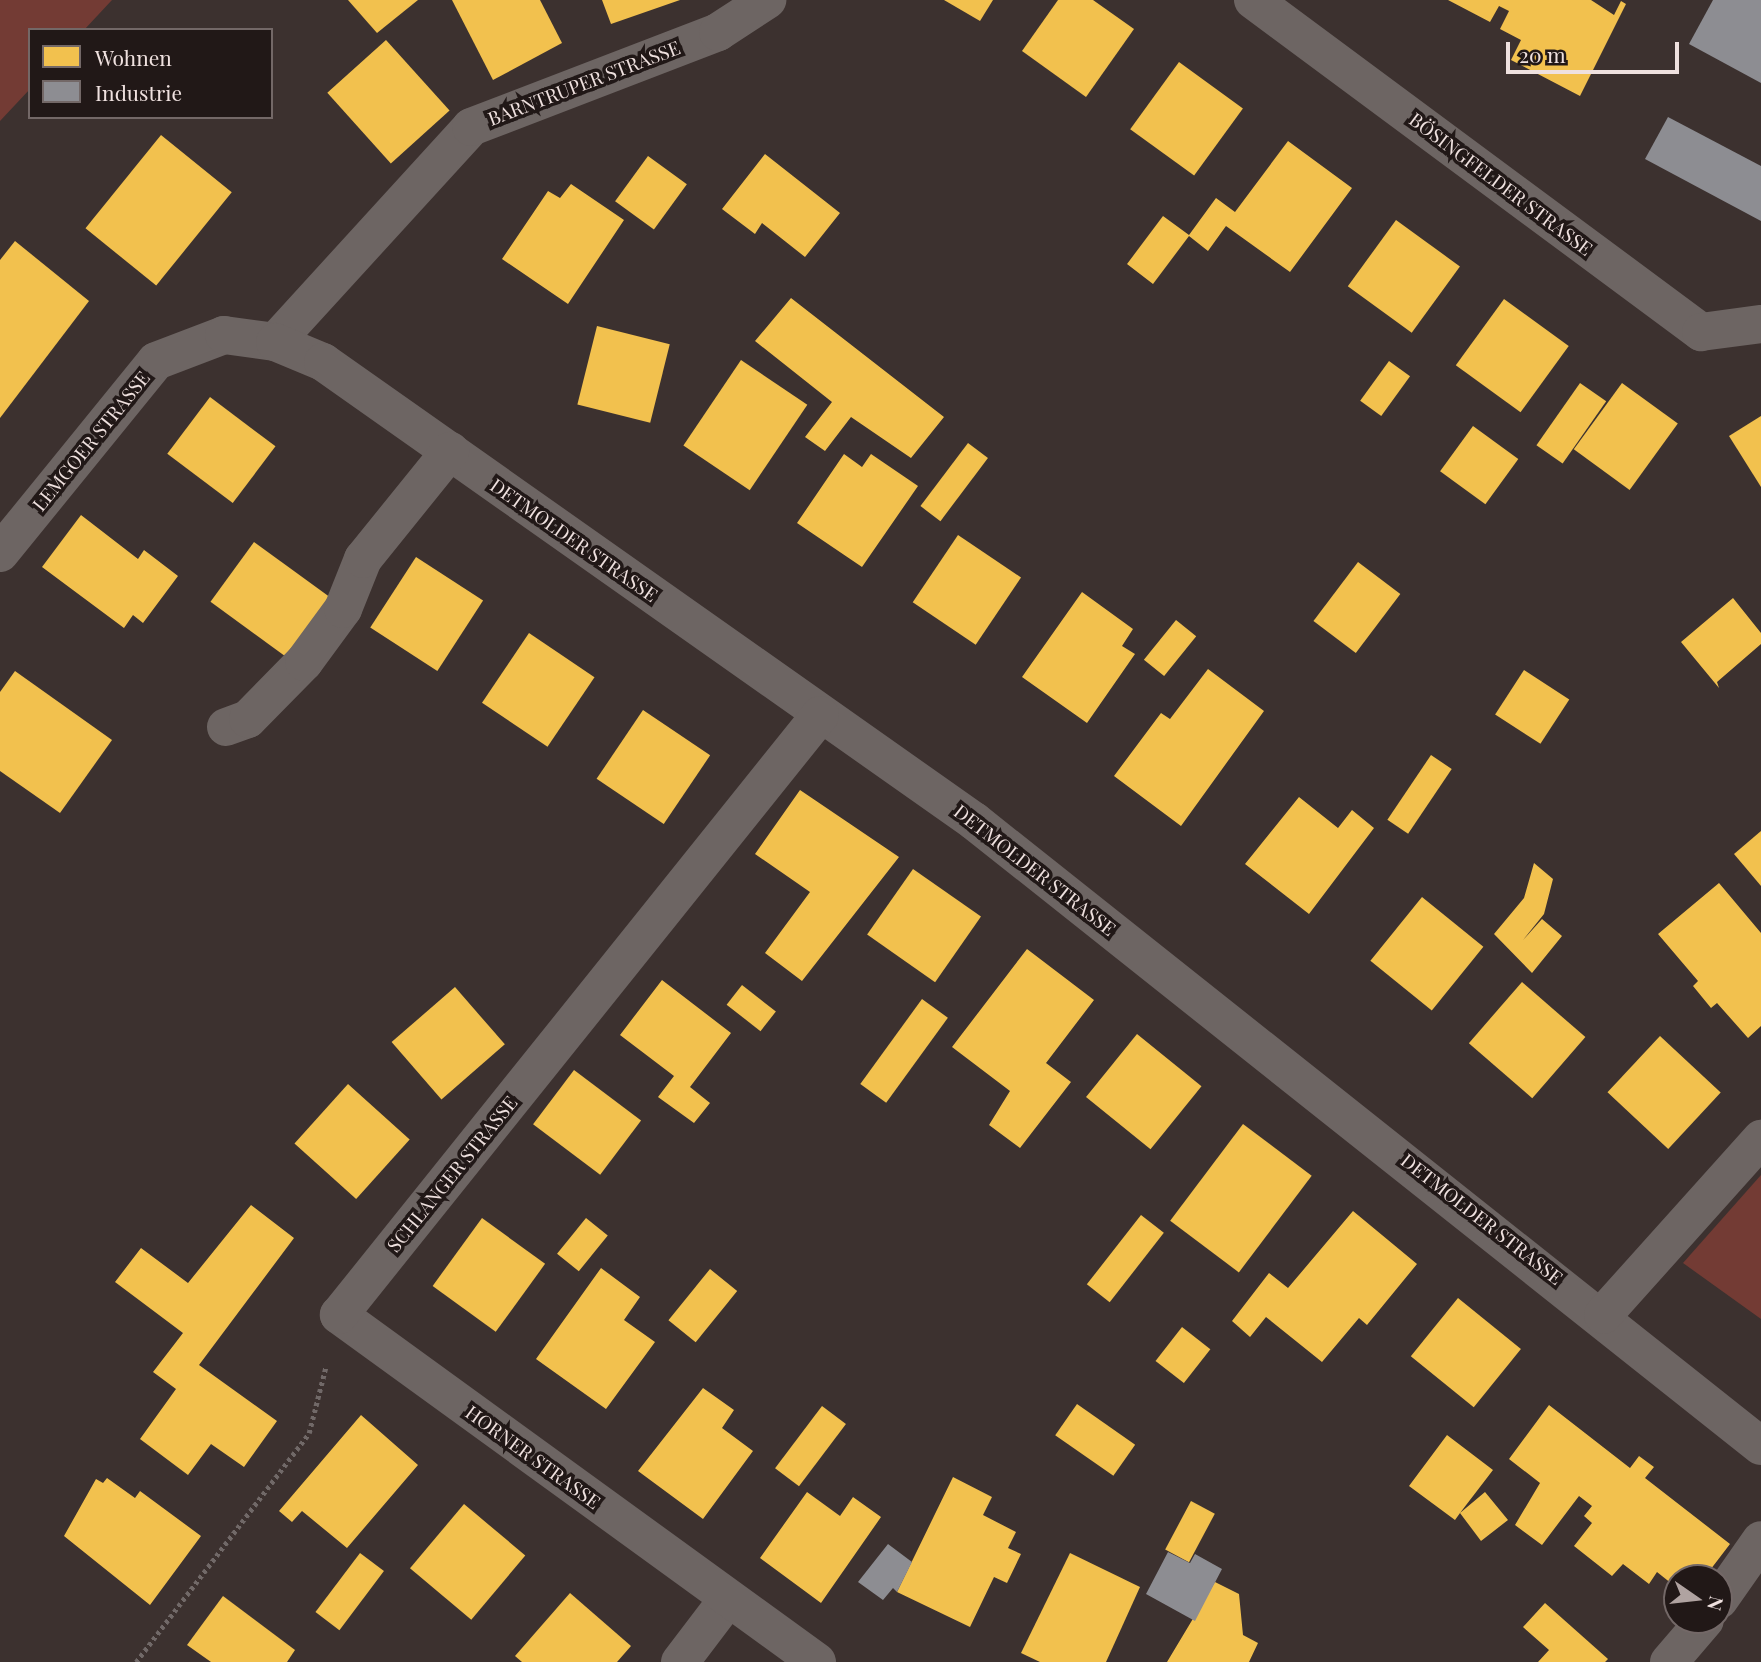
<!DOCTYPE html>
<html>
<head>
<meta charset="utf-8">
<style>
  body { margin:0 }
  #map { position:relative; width:1761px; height:1662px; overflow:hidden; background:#3c312f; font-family:"Playfair Display",serif }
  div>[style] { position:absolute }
  .green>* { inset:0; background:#733b34 }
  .homes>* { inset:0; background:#f2c14e; transform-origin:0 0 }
  .industry>* { inset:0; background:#8d8d92 }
  .path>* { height:4.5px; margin-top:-2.25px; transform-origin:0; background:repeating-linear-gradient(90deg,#716968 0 3.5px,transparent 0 7px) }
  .minor>* { height:38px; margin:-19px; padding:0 19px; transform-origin:19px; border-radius:19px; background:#6d6563 }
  span { translate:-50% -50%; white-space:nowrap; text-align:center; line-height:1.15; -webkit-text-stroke:7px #211817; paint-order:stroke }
  .street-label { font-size:19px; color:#efe1df }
  .legend { position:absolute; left:28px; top:28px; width:245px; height:91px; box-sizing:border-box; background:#211817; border:2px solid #736867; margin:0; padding:9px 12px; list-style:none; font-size:21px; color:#efe1df }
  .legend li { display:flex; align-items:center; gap:14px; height:35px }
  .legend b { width:35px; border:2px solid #736867 }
  .north { position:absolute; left:1663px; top:1564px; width:70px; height:70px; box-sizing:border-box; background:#211817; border:2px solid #736867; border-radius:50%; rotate:104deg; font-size:19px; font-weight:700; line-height:28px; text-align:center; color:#efe1df }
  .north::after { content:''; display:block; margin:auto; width:24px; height:32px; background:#b0a3a1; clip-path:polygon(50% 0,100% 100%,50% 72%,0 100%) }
  .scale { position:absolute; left:1506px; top:42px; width:173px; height:32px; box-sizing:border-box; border:4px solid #efe1df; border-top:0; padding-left:9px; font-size:21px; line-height:24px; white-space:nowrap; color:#efe1df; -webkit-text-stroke:5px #211817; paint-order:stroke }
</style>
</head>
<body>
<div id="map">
  <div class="green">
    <i style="clip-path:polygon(0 0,112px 0,84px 30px,30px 30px,30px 89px,0 121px)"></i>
    <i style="clip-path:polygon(1761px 1175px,1761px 1319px,1683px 1263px)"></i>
  </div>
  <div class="homes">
    <i style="clip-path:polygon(348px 0,418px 0,377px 33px)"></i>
    <i style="clip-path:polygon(452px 0,540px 0,562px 43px,493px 80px)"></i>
    <i style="clip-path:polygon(602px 0,680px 0,611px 24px)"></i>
    <i style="clip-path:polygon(944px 0,993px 0,980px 21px)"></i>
    <i style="clip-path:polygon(1058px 0,1093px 0,1134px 29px,1086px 97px,1022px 51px)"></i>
    <i style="clip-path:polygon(1448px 0,1591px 0,1614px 15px,1621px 1px,1626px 4px,1580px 96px,1511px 60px,1521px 40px,1500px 29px,1509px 11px,1499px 6px,1490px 22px)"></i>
    <i style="left:386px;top:40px;width:95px;height:79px;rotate:48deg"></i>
    <i style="left:1179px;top:62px;width:79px;height:83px;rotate:36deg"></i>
    <i style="left:161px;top:135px;width:91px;height:120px;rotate:39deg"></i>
    <i style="clip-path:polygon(1288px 141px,1352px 188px,1290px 272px,1226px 226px,1208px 251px,1189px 236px,1153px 284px,1127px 264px,1163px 216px,1189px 235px,1216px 198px,1235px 212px)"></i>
    <i style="clip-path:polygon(765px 154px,840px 213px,805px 257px,762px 223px,755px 234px,722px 209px)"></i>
    <i style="left:648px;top:156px;width:48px;height:56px;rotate:36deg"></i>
    <i style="clip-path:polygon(571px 184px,624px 220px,568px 304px,502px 259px,548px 191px,560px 198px)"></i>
    <i style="left:1396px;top:220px;width:79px;height:82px;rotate:36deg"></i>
    <i style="clip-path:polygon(15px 241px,89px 301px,0 418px,0 260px)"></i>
    <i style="clip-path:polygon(791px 298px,944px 417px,911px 458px,851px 417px,825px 451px,805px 437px,832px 402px,755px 341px)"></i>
    <i style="left:1504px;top:299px;width:80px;height:82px;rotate:36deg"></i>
    <i style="left:597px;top:326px;width:75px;height:81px;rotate:14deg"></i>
    <i style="left:741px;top:360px;width:80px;height:103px;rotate:34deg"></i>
    <i style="left:1389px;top:361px;width:26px;height:49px;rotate:36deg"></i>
    <i style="left:1580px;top:383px;width:32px;height:76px;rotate:35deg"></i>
    <i style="left:1622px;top:383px;width:69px;height:82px;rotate:36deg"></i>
    <i style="left:210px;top:397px;width:82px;height:71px;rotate:37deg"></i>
    <i style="clip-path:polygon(1761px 416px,1761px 487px,1729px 436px)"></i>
    <i style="left:1473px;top:426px;width:56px;height:56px;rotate:36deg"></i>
    <i style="left:968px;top:443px;width:25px;height:79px;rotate:37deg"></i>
    <i style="clip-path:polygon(844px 454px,862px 467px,871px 454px,918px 486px,862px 567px,797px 523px)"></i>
    <i style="clip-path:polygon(81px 515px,138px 559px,144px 550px,178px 576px,143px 623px,133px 615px,124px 628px,42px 567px)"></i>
    <i style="left:958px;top:535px;width:76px;height:81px;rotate:34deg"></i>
    <i style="left:254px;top:542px;width:97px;height:74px;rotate:36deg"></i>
    <i style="left:416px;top:557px;width:80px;height:84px;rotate:33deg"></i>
    <i style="left:1358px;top:562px;width:53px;height:74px;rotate:37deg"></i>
    <i style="clip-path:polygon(1082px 592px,1133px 629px,1122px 646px,1135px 654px,1087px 723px,1022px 677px)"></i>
    <i style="clip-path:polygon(1733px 598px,1761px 633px,1761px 644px,1717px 682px,1719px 688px,1681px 642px)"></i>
    <i style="left:1176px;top:620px;width:26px;height:51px;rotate:39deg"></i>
    <i style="left:529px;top:633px;width:79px;height:84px;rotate:34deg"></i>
    <i style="clip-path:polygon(1208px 669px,1264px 711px,1181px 826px,1114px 776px,1161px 713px,1170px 719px)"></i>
    <i style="left:1524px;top:670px;width:54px;height:53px;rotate:33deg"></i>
    <i style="clip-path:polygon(15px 671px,112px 740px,60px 813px,0 771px,0 692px)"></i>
    <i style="left:643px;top:710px;width:81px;height:83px;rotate:34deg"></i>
    <i style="left:1431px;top:755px;width:25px;height:78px;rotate:34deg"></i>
    <i style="clip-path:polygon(800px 790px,899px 857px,802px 981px,765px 953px,810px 892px,755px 854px)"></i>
    <i style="clip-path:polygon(1299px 797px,1338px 828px,1352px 810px,1374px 828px,1309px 914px,1245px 864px)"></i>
    <i style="clip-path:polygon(1761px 831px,1761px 886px,1734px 854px)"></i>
    <i style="clip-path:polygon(1534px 863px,1553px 879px,1544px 914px,1523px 940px,1542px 919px,1562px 936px,1532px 973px,1494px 934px,1524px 898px)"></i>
    <i style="left:913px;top:869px;width:83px;height:80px;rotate:35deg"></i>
    <i style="clip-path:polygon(1719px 883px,1761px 933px,1761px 1026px,1748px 1038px,1717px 1003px,1711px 1008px,1693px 986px,1698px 981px,1658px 934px)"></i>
    <i style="left:1422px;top:897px;width:79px;height:82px;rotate:39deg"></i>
    <i style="clip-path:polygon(1027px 949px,1094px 1000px,1046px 1063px,1071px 1082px,1020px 1148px,989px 1125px,1010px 1091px,952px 1047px)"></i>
    <i style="clip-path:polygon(662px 980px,731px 1033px,690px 1087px,710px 1103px,694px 1123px,658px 1097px,674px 1076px,620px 1035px)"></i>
    <i style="left:1522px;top:982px;width:84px;height:81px;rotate:41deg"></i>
    <i style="left:742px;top:985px;width:43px;height:25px;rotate:38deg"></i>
    <i style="left:455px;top:987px;width:76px;height:84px;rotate:49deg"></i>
    <i style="left:922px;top:999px;width:32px;height:105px;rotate:36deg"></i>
    <i style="left:1137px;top:1034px;width:83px;height:81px;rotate:39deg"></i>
    <i style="left:1660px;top:1036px;width:83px;height:77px;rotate:43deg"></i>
    <i style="left:574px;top:1070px;width:84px;height:68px;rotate:37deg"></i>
    <i style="left:348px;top:1084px;width:83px;height:80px;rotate:42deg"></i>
    <i style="left:1243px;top:1124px;width:86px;height:121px;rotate:37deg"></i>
    <i style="clip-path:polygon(251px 1205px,294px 1238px,199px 1365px,277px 1421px,244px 1467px,211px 1444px,188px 1475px,140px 1439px,176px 1389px,153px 1372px,183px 1333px,115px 1282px,141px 1248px,188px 1283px)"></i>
    <i style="clip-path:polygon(1353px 1211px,1417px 1264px,1367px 1325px,1359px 1318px,1322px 1362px,1266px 1317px,1250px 1337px,1232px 1321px,1269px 1273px,1288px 1288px)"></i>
    <i style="left:1141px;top:1215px;width:29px;height:88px;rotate:38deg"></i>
    <i style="left:482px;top:1218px;width:78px;height:84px;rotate:36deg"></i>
    <i style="left:586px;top:1218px;width:28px;height:46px;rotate:39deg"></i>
    <i style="clip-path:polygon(601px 1268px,640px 1297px,624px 1320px,655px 1342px,606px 1409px,536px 1359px)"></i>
    <i style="left:710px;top:1269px;width:35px;height:66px;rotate:39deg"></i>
    <i style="left:1458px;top:1298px;width:81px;height:75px;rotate:39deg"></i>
    <i style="left:1182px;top:1327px;width:36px;height:43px;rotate:38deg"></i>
    <i style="clip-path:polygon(703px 1388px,734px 1410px,722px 1428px,753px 1451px,703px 1519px,638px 1471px)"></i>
    <i style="left:1077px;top:1404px;width:71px;height:38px;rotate:35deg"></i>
    <i style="clip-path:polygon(1549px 1405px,1630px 1468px,1639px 1456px,1654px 1467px,1645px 1478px,1730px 1544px,1704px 1578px,1677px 1578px,1677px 1588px,1657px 1572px,1649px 1584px,1623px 1564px,1612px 1576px,1574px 1546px,1592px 1523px,1584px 1516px,1592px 1506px,1579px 1496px,1542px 1545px,1515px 1525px,1540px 1483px,1509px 1459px)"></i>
    <i style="left:822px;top:1406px;width:30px;height:78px;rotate:37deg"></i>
    <i style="clip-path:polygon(361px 1415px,418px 1465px,347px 1548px,302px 1511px,292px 1522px,279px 1511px)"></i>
    <i style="clip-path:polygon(1447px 1435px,1493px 1470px,1460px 1513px,1485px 1492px,1508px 1520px,1481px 1541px,1460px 1513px,1455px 1520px,1409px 1486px)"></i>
    <i style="clip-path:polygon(953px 1477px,992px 1497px,983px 1515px,1016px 1532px,1008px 1548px,1021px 1554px,1007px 1583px,994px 1577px,970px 1627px,897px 1592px)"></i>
    <i style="clip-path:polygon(107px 1478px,135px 1498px,140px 1491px,201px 1536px,150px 1605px,64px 1536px,96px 1479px,103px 1483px)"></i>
    <i style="clip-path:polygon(807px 1492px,840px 1516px,853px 1497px,881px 1517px,821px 1603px,760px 1558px)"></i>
    <i style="left:1191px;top:1501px;width:27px;height:55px;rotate:28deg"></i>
    <i style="left:464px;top:1504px;width:80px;height:84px;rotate:40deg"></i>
    <i style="left:360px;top:1553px;width:30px;height:74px;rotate:37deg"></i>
    <i style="clip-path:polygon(1070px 1553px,1140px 1587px,1106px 1662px,1040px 1662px,1021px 1653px)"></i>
    <i style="clip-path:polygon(1215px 1582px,1239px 1594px,1243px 1635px,1258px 1643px,1249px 1662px,1167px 1662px)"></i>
    <i style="clip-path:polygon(570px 1593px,631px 1646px,617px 1662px,522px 1662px,515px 1656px)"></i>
    <i style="clip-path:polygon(223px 1596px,295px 1650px,287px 1662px,211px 1662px,187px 1645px)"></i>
    <i style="clip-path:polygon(1545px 1603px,1608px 1659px,1605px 1662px,1538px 1662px,1549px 1650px,1523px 1627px)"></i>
  </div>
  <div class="industry">
    <i style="clip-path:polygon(1713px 0,1761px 0,1761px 83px,1689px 44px)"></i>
    <i style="clip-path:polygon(1668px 117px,1761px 166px,1761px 221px,1645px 159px)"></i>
    <i style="clip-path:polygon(888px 1544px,912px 1562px,897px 1592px,893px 1588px,883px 1600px,858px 1582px)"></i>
    <i style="clip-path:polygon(1168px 1552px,1190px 1563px,1195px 1554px,1222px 1569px,1195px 1621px,1146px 1594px)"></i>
  </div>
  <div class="path">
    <i style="left:136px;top:1662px;width:287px;rotate:-52.9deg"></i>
    <i style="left:309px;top:1433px;width:69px;rotate:-75.8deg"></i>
  </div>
  <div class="minor">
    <i style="left:1253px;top:0;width:558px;rotate:36.54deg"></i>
    <i style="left:1701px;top:332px;width:61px;rotate:-7.6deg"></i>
    <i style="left:275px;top:342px;width:291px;rotate:-47.6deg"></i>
    <i style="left:471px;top:127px;width:265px;rotate:-21deg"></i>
    <i style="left:718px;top:32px;width:59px;rotate:-33.1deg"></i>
    <i style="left:0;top:553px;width:247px;rotate:-50.9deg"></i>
    <i style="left:156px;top:361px;width:73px;rotate:-20.9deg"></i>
    <i style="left:224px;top:335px;width:51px;rotate:7.8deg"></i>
    <i style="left:275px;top:342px;width:52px;rotate:22.6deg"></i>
    <i style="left:323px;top:362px;width:797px;rotate:35.19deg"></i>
    <i style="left:974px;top:821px;width:1005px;rotate:38.46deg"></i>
    <i style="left:226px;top:727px;width:23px;rotate:-20deg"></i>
    <i style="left:248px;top:719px;width:80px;rotate:-45.5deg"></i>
    <i style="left:304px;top:662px;width:66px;rotate:-53.7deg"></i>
    <i style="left:343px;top:609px;width:54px;rotate:-68.2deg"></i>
    <i style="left:363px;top:559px;width:139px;rotate:-51.1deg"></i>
    <i style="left:1603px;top:1315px;width:237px;rotate:-48.1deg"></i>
    <i style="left:1719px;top:1600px;width:73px;rotate:-55deg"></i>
    <i style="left:680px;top:1662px;width:78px;rotate:-52.8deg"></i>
    <i style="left:817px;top:1662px;width:591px;rotate:-144.02deg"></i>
    <i style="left:339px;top:1315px;width:769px;rotate:-51.28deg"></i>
    <i style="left:1669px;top:1662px;width:55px;rotate:-49.4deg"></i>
  </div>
  <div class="street-label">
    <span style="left:584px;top:83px;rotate:-21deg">BARNTRUPER STRASSE</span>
    <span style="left:1501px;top:184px;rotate:37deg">BÖSINGFELDER STRASSE</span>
    <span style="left:91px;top:441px;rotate:-51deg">LEMGOER STRASSE</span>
    <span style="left:574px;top:540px;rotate:35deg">DETMOLDER STRASSE</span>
    <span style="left:1035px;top:870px;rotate:38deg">DETMOLDER STRASSE</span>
    <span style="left:452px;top:1174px;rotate:-51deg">SCHLANGER STRASSE</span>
    <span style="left:1482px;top:1219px;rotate:38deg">DETMOLDER STRASSE</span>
    <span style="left:533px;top:1457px;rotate:36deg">HORNER STRASSE</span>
  </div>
  <ul class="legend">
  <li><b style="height:19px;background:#f2c14e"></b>Wohnen</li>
  <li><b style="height:19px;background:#8d8d92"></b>Industrie</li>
  </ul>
  <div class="north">N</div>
  <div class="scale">20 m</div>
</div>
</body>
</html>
